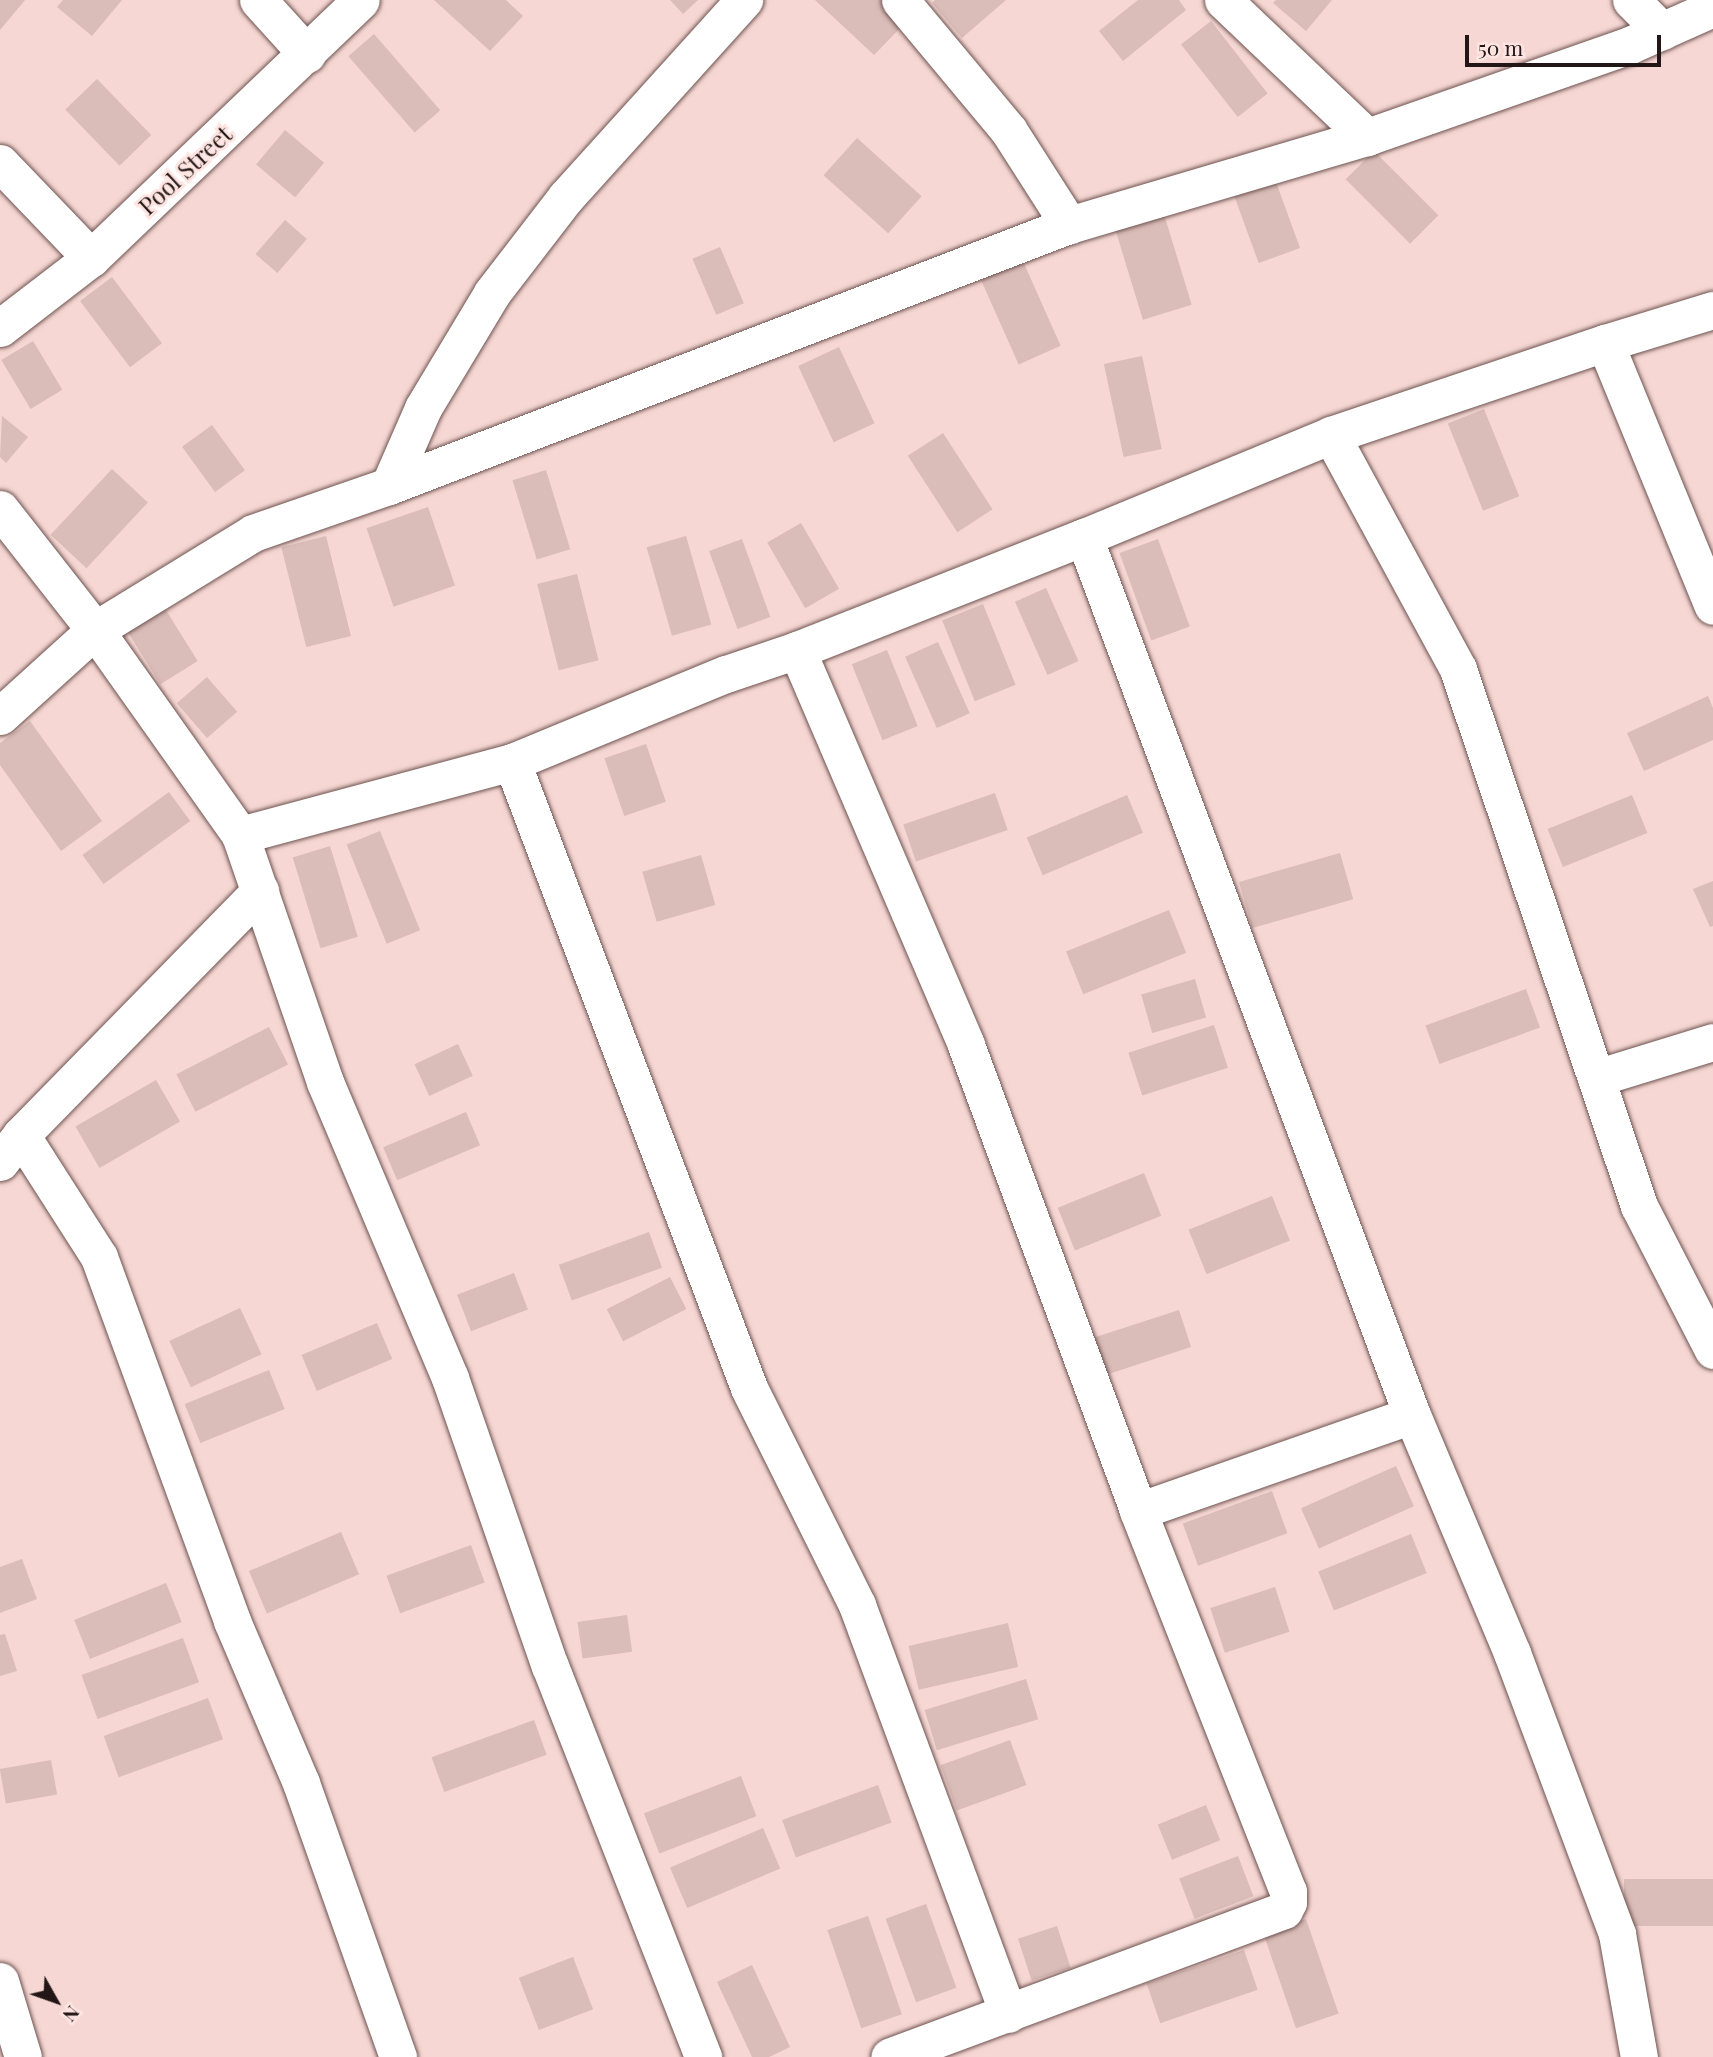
<!DOCTYPE html>
<html>
<head>
<meta charset="utf-8">
<style>
  body { margin:0 }
  #map { position:relative; width:1713px; height:2057px; overflow:hidden; background:#f6d7d3; font-family:"Playfair Display",serif }
  div>[style] { position:absolute }
  .building>* { inset:0; background:#dabcb8; transform-origin:0 0 }
  .roads { filter:drop-shadow(0 0 2px #6d5350) drop-shadow(0 0 2px #6d5350) }
  .minor>* { height:37px; margin:-18.5px; padding:0 18.5px; transform-origin:18.5px; border-radius:18.5px; background:#fff }
  span { translate:-50% -50%; white-space:nowrap; text-align:center; line-height:1.15; -webkit-text-stroke:6px #ffe5e2; paint-order:stroke }
  .street-label { font-size:24px; color:#221716 }
  .north { position:absolute; left:21px; top:1966px; width:70px; height:70px; -webkit-text-stroke:5px #ffe5e2; paint-order:stroke; rotate:130deg; font-size:19px; font-weight:700; line-height:28px; text-align:center; color:#221716 }
  .north::after { content:''; display:block; margin:auto; width:24px; height:32px; background:#221716; clip-path:polygon(50% 0,100% 100%,50% 72%,0 100%) }
  .scale { position:absolute; left:1465px; top:35px; width:196px; height:32px; box-sizing:border-box; border:4px solid #221716; border-top:0; padding-left:9px; font-size:21px; line-height:24px; white-space:nowrap; color:#221716; -webkit-text-stroke:5px #ffe5e2; paint-order:stroke }
</style>
</head>
<body>
<div id="map">
  <div class="building">
    <i style="clip-path:polygon(0 0,25px 0,0 30px)"></i>
    <i style="clip-path:polygon(63px 0,122px 0,92px 36px,57px 7px)"></i>
    <i style="clip-path:polygon(434px 0,506px 0,523px 16px,490px 51px)"></i>
    <i style="clip-path:polygon(670px 0,698px 0,683px 14px)"></i>
    <i style="clip-path:polygon(815px 0,882px 0,906px 22px,874px 55px)"></i>
    <i style="clip-path:polygon(935px 0,1006px 0,962px 38px,932px 3px)"></i>
    <i style="clip-path:polygon(1138px 0,1179px 0,1186px 10px,1123px 61px,1099px 31px)"></i>
    <i style="clip-path:polygon(1276px 0,1332px 0,1306px 31px,1273px 3px)"></i>
    <i style="left:1211px;top:21px;width:92px;height:38px;rotate:52deg"></i>
    <i style="left:374px;top:34px;width:101px;height:34px;rotate:49deg"></i>
    <i style="left:97px;top:79px;width:78px;height:44px;rotate:46deg"></i>
    <i style="left:285px;top:130px;width:51px;height:45px;rotate:40deg"></i>
    <i style="left:857px;top:138px;width:87px;height:50px;rotate:42deg"></i>
    <i style="left:1374px;top:151px;width:91px;height:40px;rotate:45deg"></i>
    <i style="left:1272px;top:171px;width:82px;height:44px;rotate:70deg"></i>
    <i style="left:1163px;top:211px;width:98px;height:51px;rotate:73deg"></i>
    <i style="left:285px;top:220px;width:29px;height:45px;rotate:41deg"></i>
    <i style="left:720px;top:247px;width:61px;height:30px;rotate:67deg"></i>
    <i style="left:1022px;top:259px;width:95px;height:46px;rotate:66deg"></i>
    <i style="left:112px;top:277px;width:83px;height:40px;rotate:53deg"></i>
    <i style="left:33px;top:341px;width:57px;height:37px;rotate:59deg"></i>
    <i style="left:839px;top:347px;width:84px;height:45px;rotate:65deg"></i>
    <i style="left:1142px;top:356px;width:95px;height:39px;rotate:78deg"></i>
    <i style="left:1484px;top:409px;width:94px;height:39px;rotate:68deg"></i>
    <i style="clip-path:polygon(2px 416px,28px 437px,6px 463px,0 457px)"></i>
    <i style="left:212px;top:425px;width:56px;height:37px;rotate:54deg"></i>
    <i style="left:943px;top:433px;width:91px;height:42px;rotate:57deg"></i>
    <i style="left:112px;top:469px;width:49px;height:90px;rotate:43deg"></i>
    <i style="left:546px;top:470px;width:83px;height:35px;rotate:73deg"></i>
    <i style="left:428px;top:507px;width:83px;height:65px;rotate:71deg"></i>
    <i style="left:801px;top:523px;width:76px;height:39px;rotate:60deg"></i>
    <i style="left:326px;top:536px;width:103px;height:46px;rotate:76deg"></i>
    <i style="left:686px;top:536px;width:92px;height:41px;rotate:74deg"></i>
    <i style="left:742px;top:539px;width:83px;height:35px;rotate:70deg"></i>
    <i style="left:1158px;top:539px;width:93px;height:41px;rotate:70deg"></i>
    <i style="left:577px;top:574px;width:89px;height:41px;rotate:76deg"></i>
    <i style="left:1046px;top:588px;width:80px;height:34px;rotate:66deg"></i>
    <i style="left:159px;top:599px;width:73px;height:44px;rotate:58deg"></i>
    <i style="left:983px;top:604px;width:87px;height:44px;rotate:68deg"></i>
    <i style="left:938px;top:642px;width:78px;height:36px;rotate:66deg"></i>
    <i style="left:887px;top:650px;width:82px;height:38px;rotate:68deg"></i>
    <i style="left:207px;top:677px;width:46px;height:40px;rotate:49deg"></i>
    <i style="clip-path:polygon(1708px 696px,1713px 708px,1713px 740px,1644px 771px,1627px 733px)"></i>
    <i style="clip-path:polygon(30px 721px,102px 821px,61px 851px,0 765px,0 743px)"></i>
    <i style="left:646px;top:744px;width:61px;height:44px;rotate:71deg"></i>
    <i style="left:169px;top:792px;width:36px;height:107px;rotate:54deg"></i>
    <i style="left:995px;top:793px;width:39px;height:97px;rotate:71deg"></i>
    <i style="left:1127px;top:795px;width:41px;height:109px;rotate:67deg"></i>
    <i style="left:1632px;top:795px;width:41px;height:91px;rotate:68deg"></i>
    <i style="left:380px;top:831px;width:107px;height:36px;rotate:68deg"></i>
    <i style="left:330px;top:846px;width:95px;height:39px;rotate:73deg"></i>
    <i style="left:1340px;top:853px;width:48px;height:105px;rotate:74deg"></i>
    <i style="left:701px;top:855px;width:52px;height:61px;rotate:74deg"></i>
    <i style="clip-path:polygon(1713px 881px,1713px 926px,1710px 927px,1693px 889px)"></i>
    <i style="left:1169px;top:910px;width:46px;height:111px;rotate:68deg"></i>
    <i style="left:1195px;top:979px;width:40px;height:56px;rotate:74deg"></i>
    <i style="left:1526px;top:989px;width:41px;height:107px;rotate:70deg"></i>
    <i style="left:1214px;top:1025px;width:45px;height:90px;rotate:72deg"></i>
    <i style="left:269px;top:1027px;width:42px;height:104px;rotate:63deg"></i>
    <i style="left:458px;top:1044px;width:35px;height:48px;rotate:65deg"></i>
    <i style="left:156px;top:1080px;width:48px;height:93px;rotate:60deg"></i>
    <i style="left:466px;top:1112px;width:36px;height:90px;rotate:67deg"></i>
    <i style="left:1144px;top:1173px;width:46px;height:93px;rotate:68deg"></i>
    <i style="left:1272px;top:1196px;width:48px;height:90px;rotate:68deg"></i>
    <i style="left:649px;top:1232px;width:38px;height:96px;rotate:70deg"></i>
    <i style="left:514px;top:1273px;width:39px;height:61px;rotate:69deg"></i>
    <i style="left:670px;top:1277px;width:36px;height:71px;rotate:63deg"></i>
    <i style="left:240px;top:1308px;width:51px;height:78px;rotate:65deg"></i>
    <i style="left:1179px;top:1310px;width:39px;height:94px;rotate:72deg"></i>
    <i style="left:377px;top:1323px;width:39px;height:82px;rotate:67deg"></i>
    <i style="left:269px;top:1370px;width:42px;height:91px;rotate:68deg"></i>
    <i style="left:1396px;top:1466px;width:44px;height:104px;rotate:66deg"></i>
    <i style="left:1272px;top:1491px;width:45px;height:95px;rotate:70deg"></i>
    <i style="left:341px;top:1532px;width:46px;height:100px;rotate:67deg"></i>
    <i style="left:1411px;top:1534px;width:42px;height:100px;rotate:68deg"></i>
    <i style="left:471px;top:1545px;width:40px;height:90px;rotate:70deg"></i>
    <i style="clip-path:polygon(22px 1559px,37px 1599px,0 1613px,0 1567px)"></i>
    <i style="left:166px;top:1583px;width:42px;height:99px;rotate:68deg"></i>
    <i style="left:1275px;top:1587px;width:47px;height:68px;rotate:72deg"></i>
    <i style="left:627px;top:1615px;width:37px;height:50px;rotate:82deg"></i>
    <i style="left:1008px;top:1623px;width:45px;height:102px;rotate:77deg"></i>
    <i style="clip-path:polygon(5px 1634px,17px 1671px,0 1676px,0 1635px)"></i>
    <i style="left:183px;top:1638px;width:47px;height:108px;rotate:70deg"></i>
    <i style="left:1026px;top:1679px;width:42px;height:106px;rotate:73deg"></i>
    <i style="left:208px;top:1698px;width:44px;height:111px;rotate:70deg"></i>
    <i style="left:534px;top:1720px;width:37px;height:109px;rotate:70deg"></i>
    <i style="left:1010px;top:1740px;width:48px;height:74px;rotate:70deg"></i>
    <i style="left:51px;top:1760px;width:35px;height:52px;rotate:80deg"></i>
    <i style="left:741px;top:1776px;width:43px;height:104px;rotate:69deg"></i>
    <i style="left:878px;top:1785px;width:40px;height:102px;rotate:70deg"></i>
    <i style="left:1206px;top:1805px;width:38px;height:52px;rotate:68deg"></i>
    <i style="left:763px;top:1828px;width:44px;height:101px;rotate:67deg"></i>
    <i style="left:1238px;top:1856px;width:43px;height:63px;rotate:69deg"></i>
    <i style="left:1713px;top:1879px;width:47px;height:89px;rotate:90deg"></i>
    <i style="left:926px;top:1904px;width:89px;height:43px;rotate:70deg"></i>
    <i style="left:868px;top:1916px;width:104px;height:43px;rotate:71deg"></i>
    <i style="left:1306px;top:1919px;width:100px;height:45px;rotate:71deg"></i>
    <i style="left:1057px;top:1926px;width:44px;height:41px;rotate:72deg"></i>
    <i style="left:1244px;top:1950px;width:42px;height:103px;rotate:71deg"></i>
    <i style="left:573px;top:1957px;width:56px;height:58px;rotate:69deg"></i>
    <i style="clip-path:polygon(752px 1965px,790px 2047px,769px 2057px,752px 2057px,717px 1982px)"></i>
  </div>
  <div class="roads">
    <div class="minor">
      <i style="left:258px;top:0;width:73px;rotate:47.8deg"></i>
      <i style="left:900px;top:0;width:170px;rotate:50.2deg"></i>
      <i style="left:1009px;top:131px;width:112px;rotate:57.4deg"></i>
      <i style="left:1223px;top:0;width:199px;rotate:43.6deg"></i>
      <i style="left:1631px;top:0;width:44px;rotate:45deg"></i>
      <i style="left:0;top:163px;width:132px;rotate:46.2deg"></i>
      <i style="left:0;top:328px;width:115px;rotate:-37.6deg"></i>
      <i style="left:91px;top:258px;width:373px;rotate:-43.7deg"></i>
      <i style="left:1605px;top:343px;width:284px;rotate:67.7deg"></i>
      <i style="left:1331px;top:435px;width:266px;rotate:61.5deg"></i>
      <i style="left:1458px;top:669px;width:567px;rotate:71.37deg"></i>
      <i style="left:1639px;top:1206px;width:162px;rotate:62.8deg"></i>
      <i style="left:389px;top:486px;width:85px;rotate:-66.4deg"></i>
      <i style="left:423px;top:408px;width:134px;rotate:-59deg"></i>
      <i style="left:492px;top:293px;width:121px;rotate:-52.4deg"></i>
      <i style="left:566px;top:197px;width:266px;rotate:-47.9deg"></i>
      <i style="left:0;top:509px;width:154px;rotate:51.9deg"></i>
      <i style="left:95px;top:630px;width:251px;rotate:54.7deg"></i>
      <i style="left:240px;top:835px;width:261px;rotate:71deg"></i>
      <i style="left:325px;top:1082px;width:321px;rotate:67.1deg"></i>
      <i style="left:450px;top:1378px;width:305px;rotate:70.9deg"></i>
      <i style="left:550px;top:1666px;width:420px;rotate:68.6deg"></i>
      <i style="left:1084px;top:537px;width:937px;rotate:69.52deg"></i>
      <i style="left:1412px;top:1415px;width:258px;rotate:67.2deg"></i>
      <i style="left:1512px;top:1653px;width:300px;rotate:69.5deg"></i>
      <i style="left:1617px;top:1934px;width:125px;rotate:79.9deg"></i>
      <i style="left:797px;top:650px;width:430px;rotate:66.8deg"></i>
      <i style="left:966px;top:1045px;width:497px;rotate:69.7deg"></i>
      <i style="left:1138px;top:1511px;width:409px;rotate:68.5deg"></i>
      <i style="left:1288px;top:1891px;width:11px;rotate:90deg"></i>
      <i style="left:1288px;top:1902px;width:9px;rotate:117deg"></i>
      <i style="left:1284px;top:1910px;width:421px;rotate:159.6deg"></i>
      <i style="left:0;top:716px;width:128px;rotate:-42.2deg"></i>
      <i style="left:95px;top:630px;width:185px;rotate:-31.5deg"></i>
      <i style="left:253px;top:533px;width:144px;rotate:-19.1deg"></i>
      <i style="left:389px;top:486px;width:728px;rotate:-21deg"></i>
      <i style="left:1069px;top:225px;width:311px;rotate:-16.5deg"></i>
      <i style="left:1367px;top:137px;width:279px;rotate:-19.3deg"></i>
      <i style="left:1630px;top:45px;width:91px;rotate:-24deg"></i>
      <i style="left:512px;top:762px;width:669px;rotate:69.26deg"></i>
      <i style="left:749px;top:1388px;width:242px;rotate:63.5deg"></i>
      <i style="left:857px;top:1605px;width:436px;rotate:69.7deg"></i>
      <i style="left:240px;top:835px;width:282px;rotate:-15deg"></i>
      <i style="left:512px;top:762px;width:231px;rotate:-22.4deg"></i>
      <i style="left:726px;top:674px;width:75px;rotate:-18.7deg"></i>
      <i style="left:797px;top:650px;width:308px;rotate:-21.5deg"></i>
      <i style="left:1084px;top:537px;width:267px;rotate:-22.4deg"></i>
      <i style="left:1331px;top:435px;width:289px;rotate:-18.6deg"></i>
      <i style="left:1605px;top:343px;width:113px;rotate:-17deg"></i>
      <i style="left:1596px;top:1078px;width:122px;rotate:-17.1deg"></i>
      <i style="left:21px;top:1135px;width:145px;rotate:57.4deg"></i>
      <i style="left:99px;top:1257px;width:388px;rotate:69.9deg"></i>
      <i style="left:232px;top:1621px;width:176px;rotate:66.9deg"></i>
      <i style="left:301px;top:1783px;width:291px;rotate:70.5deg"></i>
      <i style="left:0;top:1162px;width:34px;rotate:-52deg"></i>
      <i style="left:21px;top:1135px;width:342px;rotate:-45.6deg"></i>
      <i style="left:1138px;top:1511px;width:290px;rotate:-19.3deg"></i>
      <i style="left:0;top:1981px;width:79px;rotate:73.2deg"></i>
    </div>
  </div>
  <div class="street-label">
    <span style="left:185px;top:170px;rotate:-43deg">Pool Street</span>
  </div>
  <div class="north">N</div>
  <div class="scale">50 m</div>
</div>
</body>
</html>
